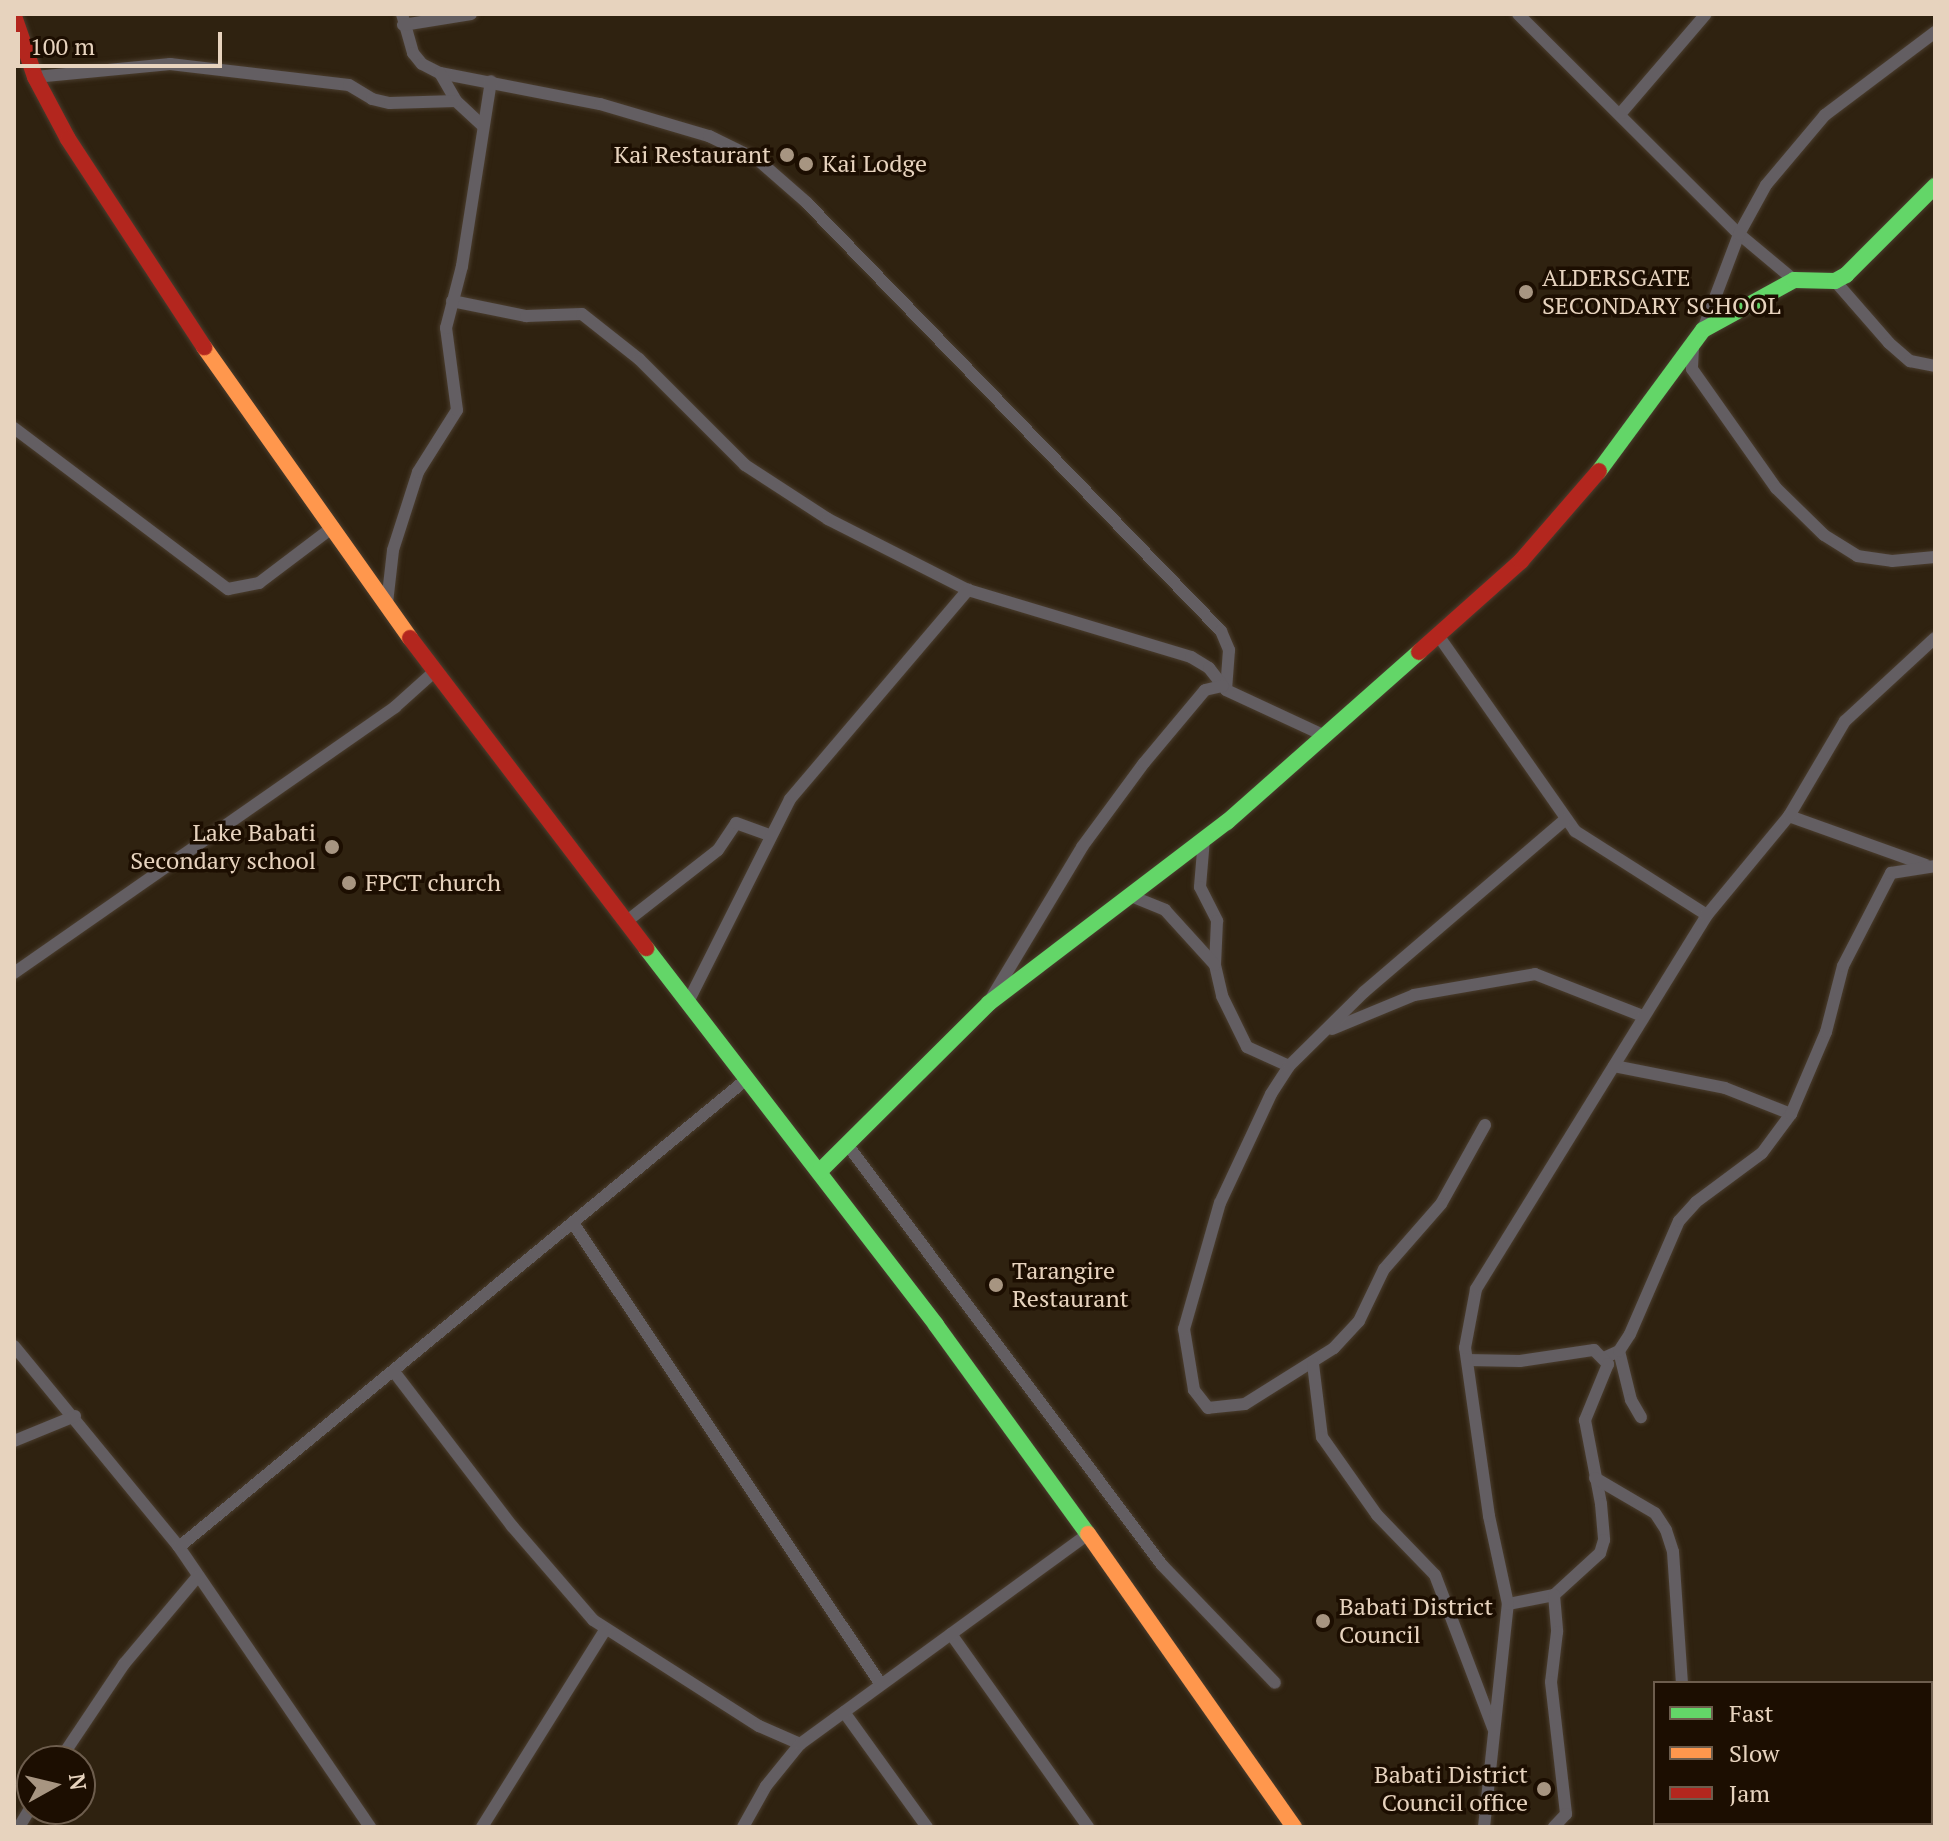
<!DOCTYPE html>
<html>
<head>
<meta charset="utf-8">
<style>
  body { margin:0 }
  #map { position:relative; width:1949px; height:1841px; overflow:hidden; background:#2f2210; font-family:"PT Serif",serif }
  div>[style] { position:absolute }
  .roads { filter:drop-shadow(0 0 2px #4a3d2e) drop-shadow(0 0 2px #4a3d2e) }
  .street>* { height:12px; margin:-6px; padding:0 6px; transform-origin:6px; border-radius:6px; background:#635e62 }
  .fast>* { height:16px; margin:-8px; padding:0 8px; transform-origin:8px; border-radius:8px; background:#63d668 }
  .slow>* { height:16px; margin:-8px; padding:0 8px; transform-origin:8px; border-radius:8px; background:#ff974d }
  .jam>* { height:16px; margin:-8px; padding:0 8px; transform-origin:8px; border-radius:8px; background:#b3261e }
  .dots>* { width:22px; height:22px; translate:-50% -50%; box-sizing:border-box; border:4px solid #1c0e01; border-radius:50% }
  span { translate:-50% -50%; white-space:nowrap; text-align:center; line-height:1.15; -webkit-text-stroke:7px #1c0e01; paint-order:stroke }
  .poi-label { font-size:24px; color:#e7d3be }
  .right { translate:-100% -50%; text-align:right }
  .left { translate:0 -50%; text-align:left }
  .frame { position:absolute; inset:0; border:16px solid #e7d3be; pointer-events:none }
  .legend { position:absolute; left:1653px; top:1681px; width:280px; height:144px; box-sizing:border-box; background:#1c0e01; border:2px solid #6d5d4d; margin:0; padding:10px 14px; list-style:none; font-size:24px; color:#e7d3be }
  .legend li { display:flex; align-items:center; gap:16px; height:40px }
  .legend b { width:40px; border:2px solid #6d5d4d }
  .north { position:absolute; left:16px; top:1745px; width:80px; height:80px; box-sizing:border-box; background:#1c0e01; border:2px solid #6d5d4d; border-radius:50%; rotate:82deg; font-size:22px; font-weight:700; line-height:32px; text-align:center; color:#e7d3be }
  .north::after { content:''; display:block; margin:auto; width:28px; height:36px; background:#a79581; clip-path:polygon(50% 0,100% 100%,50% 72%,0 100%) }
  .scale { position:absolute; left:16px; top:32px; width:206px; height:36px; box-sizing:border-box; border:4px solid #e7d3be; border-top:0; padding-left:10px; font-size:24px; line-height:28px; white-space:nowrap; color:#e7d3be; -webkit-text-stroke:6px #1c0e01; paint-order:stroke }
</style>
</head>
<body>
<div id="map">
  <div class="roads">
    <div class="street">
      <i style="left:402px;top:14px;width:41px;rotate:74.2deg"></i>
      <i style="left:413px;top:53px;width:14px;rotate:51deg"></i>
      <i style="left:422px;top:64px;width:20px;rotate:27deg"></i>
      <i style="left:440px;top:73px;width:163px;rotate:11deg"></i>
      <i style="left:600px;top:104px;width:114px;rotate:16.4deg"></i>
      <i style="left:709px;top:136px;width:55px;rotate:26.1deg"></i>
      <i style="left:758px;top:160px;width:64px;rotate:41.2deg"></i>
      <i style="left:806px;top:202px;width:597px;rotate:45.95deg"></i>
      <i style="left:1221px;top:631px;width:21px;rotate:67deg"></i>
      <i style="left:1229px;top:650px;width:40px;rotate:94.3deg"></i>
      <i style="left:1226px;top:690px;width:109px;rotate:24.9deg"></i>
      <i style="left:1518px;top:14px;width:312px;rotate:44.9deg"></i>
      <i style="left:1739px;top:234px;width:72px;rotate:39.9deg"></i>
      <i style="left:403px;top:25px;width:69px;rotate:-9.2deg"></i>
      <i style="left:440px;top:73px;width:32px;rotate:60deg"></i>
      <i style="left:456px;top:101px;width:37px;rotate:43deg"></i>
      <i style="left:35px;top:77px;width:136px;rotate:-5.5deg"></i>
      <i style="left:170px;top:64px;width:180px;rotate:6.7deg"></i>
      <i style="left:349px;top:85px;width:27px;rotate:31deg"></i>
      <i style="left:372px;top:99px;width:18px;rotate:13deg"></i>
      <i style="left:390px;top:103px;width:66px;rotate:-1.7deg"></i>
      <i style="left:1621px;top:113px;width:130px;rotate:-49.4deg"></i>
      <i style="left:1835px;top:281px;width:82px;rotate:48.9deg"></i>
      <i style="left:1889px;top:343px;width:28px;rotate:41deg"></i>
      <i style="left:1910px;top:361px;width:25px;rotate:11deg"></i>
      <i style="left:452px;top:301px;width:76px;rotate:11.5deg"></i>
      <i style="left:526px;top:316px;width:56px;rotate:-2deg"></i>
      <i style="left:582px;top:314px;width:73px;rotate:38.3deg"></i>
      <i style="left:639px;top:359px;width:150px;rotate:45deg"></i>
      <i style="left:745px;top:465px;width:99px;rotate:33deg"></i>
      <i style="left:828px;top:519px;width:157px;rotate:26.9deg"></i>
      <i style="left:968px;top:590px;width:233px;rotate:16.7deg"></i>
      <i style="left:1191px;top:657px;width:21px;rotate:31deg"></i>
      <i style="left:1209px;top:668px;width:23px;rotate:52deg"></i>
      <i style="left:1702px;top:332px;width:105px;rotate:-69.3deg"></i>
      <i style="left:1739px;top:234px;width:56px;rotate:-61.1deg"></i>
      <i style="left:1766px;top:185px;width:92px;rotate:-49.9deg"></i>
      <i style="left:1825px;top:115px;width:138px;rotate:-37deg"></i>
      <i style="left:1693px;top:348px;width:21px;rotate:93deg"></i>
      <i style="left:1692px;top:369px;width:146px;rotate:54.8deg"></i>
      <i style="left:1776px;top:488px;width:67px;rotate:44.4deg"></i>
      <i style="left:1824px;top:535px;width:39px;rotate:32deg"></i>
      <i style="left:1857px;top:556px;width:35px;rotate:8deg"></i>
      <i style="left:1892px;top:561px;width:43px;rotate:-5.3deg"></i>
      <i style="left:14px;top:428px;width:268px;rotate:37deg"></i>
      <i style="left:228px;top:589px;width:32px;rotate:-11deg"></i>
      <i style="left:259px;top:583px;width:93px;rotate:-37.1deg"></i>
      <i style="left:387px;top:603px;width:53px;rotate:-83.5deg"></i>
      <i style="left:393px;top:550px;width:82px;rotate:-72.2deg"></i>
      <i style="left:418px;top:472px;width:73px;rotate:-57.8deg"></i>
      <i style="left:457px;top:410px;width:83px;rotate:-97.6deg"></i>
      <i style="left:446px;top:328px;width:64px;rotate:-75.5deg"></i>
      <i style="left:462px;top:266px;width:187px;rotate:-81.1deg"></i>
      <i style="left:1440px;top:638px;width:236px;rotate:55deg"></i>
      <i style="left:1575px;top:831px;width:156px;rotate:32.5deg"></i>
      <i style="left:1789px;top:816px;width:145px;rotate:19.7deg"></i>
      <i style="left:1204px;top:839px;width:48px;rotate:94.8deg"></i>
      <i style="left:1200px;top:887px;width:38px;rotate:63deg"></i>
      <i style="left:1217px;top:921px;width:44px;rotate:92.6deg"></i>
      <i style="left:1215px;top:965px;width:32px;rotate:77deg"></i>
      <i style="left:1222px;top:996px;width:57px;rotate:63.9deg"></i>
      <i style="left:1247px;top:1047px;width:46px;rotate:24.3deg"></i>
      <i style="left:1131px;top:896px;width:37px;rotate:22deg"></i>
      <i style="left:1165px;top:910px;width:74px;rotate:47.7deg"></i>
      <i style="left:627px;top:921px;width:115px;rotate:-38deg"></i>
      <i style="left:718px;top:850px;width:32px;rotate:-56deg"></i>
      <i style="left:736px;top:823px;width:35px;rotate:20deg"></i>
      <i style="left:14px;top:973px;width:465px;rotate:-34.9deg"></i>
      <i style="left:395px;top:707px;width:52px;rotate:-41.9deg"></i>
      <i style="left:992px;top:997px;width:175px;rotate:-59deg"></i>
      <i style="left:1082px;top:847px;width:104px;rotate:-53.6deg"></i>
      <i style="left:1144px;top:763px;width:95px;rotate:-50.1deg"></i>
      <i style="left:1205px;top:690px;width:18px;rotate:-13deg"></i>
      <i style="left:688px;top:1002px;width:227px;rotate:-63.3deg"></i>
      <i style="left:790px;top:799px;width:275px;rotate:-49.6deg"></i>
      <i style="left:1332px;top:1029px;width:89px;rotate:-22.5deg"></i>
      <i style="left:1414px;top:995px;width:123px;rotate:-9.8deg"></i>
      <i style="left:1535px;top:974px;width:116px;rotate:21.3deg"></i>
      <i style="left:1614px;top:1066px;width:113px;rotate:11.2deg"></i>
      <i style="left:1725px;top:1088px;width:71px;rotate:21.5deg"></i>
      <i style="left:1485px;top:1125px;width:90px;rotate:119.1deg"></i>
      <i style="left:1441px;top:1204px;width:86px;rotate:131.2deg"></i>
      <i style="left:1384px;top:1269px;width:58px;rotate:115.7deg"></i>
      <i style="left:1359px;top:1321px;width:37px;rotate:133deg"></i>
      <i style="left:1334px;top:1348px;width:105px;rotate:147.8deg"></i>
      <i style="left:1245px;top:1404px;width:37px;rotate:174deg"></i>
      <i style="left:1208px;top:1408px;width:23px;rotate:-128deg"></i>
      <i style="left:1194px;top:1390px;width:62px;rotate:-99.3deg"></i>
      <i style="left:1184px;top:1329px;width:131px;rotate:-74.1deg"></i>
      <i style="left:1220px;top:1203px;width:120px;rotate:-64.9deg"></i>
      <i style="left:1271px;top:1094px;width:33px;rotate:-57deg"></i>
      <i style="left:1289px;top:1066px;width:105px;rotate:-44.6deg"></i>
      <i style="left:1364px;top:992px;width:265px;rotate:-40.6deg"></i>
      <i style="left:846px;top:1143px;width:527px;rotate:53.17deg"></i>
      <i style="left:1162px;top:1565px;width:163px;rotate:46.2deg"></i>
      <i style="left:575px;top:1226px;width:549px;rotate:56.28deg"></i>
      <i style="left:14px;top:1346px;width:260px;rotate:50.6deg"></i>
      <i style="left:179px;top:1547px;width:339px;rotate:55.7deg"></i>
      <i style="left:1619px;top:1351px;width:50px;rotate:76.2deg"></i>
      <i style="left:1631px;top:1400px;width:20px;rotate:60deg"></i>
      <i style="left:1606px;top:1357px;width:14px;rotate:-25deg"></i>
      <i style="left:1619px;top:1351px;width:20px;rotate:-57deg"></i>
      <i style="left:1630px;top:1334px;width:123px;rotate:-66.6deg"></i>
      <i style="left:1679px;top:1221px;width:25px;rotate:-48deg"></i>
      <i style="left:1696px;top:1202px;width:82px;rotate:-36.6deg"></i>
      <i style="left:1762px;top:1153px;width:49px;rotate:-53.4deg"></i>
      <i style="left:1791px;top:1114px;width:89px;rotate:-66.9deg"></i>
      <i style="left:1826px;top:1032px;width:68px;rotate:-75.6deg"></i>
      <i style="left:1843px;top:966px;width:105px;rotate:-62.7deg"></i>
      <i style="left:1891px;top:873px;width:45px;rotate:-9deg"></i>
      <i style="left:1467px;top:1360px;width:53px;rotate:1.1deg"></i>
      <i style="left:1520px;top:1361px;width:75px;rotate:-8.5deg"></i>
      <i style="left:1594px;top:1350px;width:20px;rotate:45deg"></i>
      <i style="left:1608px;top:1364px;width:61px;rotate:112.3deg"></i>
      <i style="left:1585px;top:1420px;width:86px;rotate:79.2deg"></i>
      <i style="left:1601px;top:1504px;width:36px;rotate:85deg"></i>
      <i style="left:1604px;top:1540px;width:14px;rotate:107deg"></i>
      <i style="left:1600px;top:1553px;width:62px;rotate:137.6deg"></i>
      <i style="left:1554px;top:1595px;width:47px;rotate:168.9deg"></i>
      <i style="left:1313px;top:1364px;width:74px;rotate:83deg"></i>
      <i style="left:1322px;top:1437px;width:95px;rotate:54.8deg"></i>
      <i style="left:1377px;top:1515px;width:83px;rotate:46deg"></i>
      <i style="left:1435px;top:1575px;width:164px;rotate:69.2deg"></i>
      <i style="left:395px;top:1373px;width:193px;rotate:52.6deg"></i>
      <i style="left:512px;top:1526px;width:124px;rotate:49.2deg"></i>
      <i style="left:593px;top:1620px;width:197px;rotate:32.6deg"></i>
      <i style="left:759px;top:1726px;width:45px;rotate:23.7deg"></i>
      <i style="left:14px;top:1441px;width:66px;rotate:-22.3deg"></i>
      <i style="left:1595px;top:1478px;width:69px;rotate:30.3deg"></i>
      <i style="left:1655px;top:1513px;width:20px;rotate:57deg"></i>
      <i style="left:1666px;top:1530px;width:23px;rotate:72deg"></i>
      <i style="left:1673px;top:1552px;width:131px;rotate:86.1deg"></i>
      <i style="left:179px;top:1547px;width:737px;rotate:-39.5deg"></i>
      <i style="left:1554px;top:1595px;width:37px;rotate:85deg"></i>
      <i style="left:1557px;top:1632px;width:50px;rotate:96.8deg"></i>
      <i style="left:1551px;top:1682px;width:133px;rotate:83.5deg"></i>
      <i style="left:1566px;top:1814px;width:18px;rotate:133deg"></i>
      <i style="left:951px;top:1634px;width:237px;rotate:54.6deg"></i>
      <i style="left:844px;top:1712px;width:142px;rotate:54.2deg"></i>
      <i style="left:59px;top:1761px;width:117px;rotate:-56.2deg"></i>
      <i style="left:124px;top:1664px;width:115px;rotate:-49.9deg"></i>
      <i style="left:1690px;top:1823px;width:4px;rotate:63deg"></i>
      <i style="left:19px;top:1827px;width:26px;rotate:-59deg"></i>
      <i style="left:482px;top:1827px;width:232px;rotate:-58deg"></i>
      <i style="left:743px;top:1827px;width:47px;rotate:-60.7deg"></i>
      <i style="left:766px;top:1786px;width:54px;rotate:-51deg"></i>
      <i style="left:800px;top:1744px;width:355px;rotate:-36.1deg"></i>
      <i style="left:1484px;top:1827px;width:224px;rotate:-83.9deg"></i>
      <i style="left:1508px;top:1604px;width:90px;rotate:-102.2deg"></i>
      <i style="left:1489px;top:1516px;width:170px;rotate:-98.1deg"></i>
      <i style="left:1465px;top:1348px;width:60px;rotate:-79.4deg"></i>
      <i style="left:1476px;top:1289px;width:440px;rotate:-58.3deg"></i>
      <i style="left:1707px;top:915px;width:129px;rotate:-50.4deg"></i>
      <i style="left:1789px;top:816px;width:110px;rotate:-59.5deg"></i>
      <i style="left:1845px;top:721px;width:122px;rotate:-42.7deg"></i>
    </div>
    <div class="fast">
      <i style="left:1599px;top:471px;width:175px;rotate:-53.6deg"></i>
      <i style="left:1703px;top:330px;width:104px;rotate:-28.8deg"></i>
      <i style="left:1794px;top:280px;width:41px;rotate:1.4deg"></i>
      <i style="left:1835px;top:281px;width:13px;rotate:-29deg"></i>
      <i style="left:1846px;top:275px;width:126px;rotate:-45deg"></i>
      <i style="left:646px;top:948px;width:476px;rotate:52.4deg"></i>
      <i style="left:936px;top:1325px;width:258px;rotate:54deg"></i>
      <i style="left:819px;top:1172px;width:240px;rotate:-44.8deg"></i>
      <i style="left:989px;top:1003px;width:299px;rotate:-37.3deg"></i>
      <i style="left:1227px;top:822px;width:256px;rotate:-41.5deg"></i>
    </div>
    <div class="slow">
      <i style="left:204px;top:347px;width:357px;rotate:54.7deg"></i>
      <i style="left:1088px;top:1534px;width:358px;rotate:54.9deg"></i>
    </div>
    <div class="jam">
      <i style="left:14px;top:16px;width:65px;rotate:71deg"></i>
      <i style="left:35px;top:77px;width:70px;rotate:62deg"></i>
      <i style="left:68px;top:139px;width:249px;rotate:56.8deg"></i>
      <i style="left:410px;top:638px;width:390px;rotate:52.7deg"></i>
      <i style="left:1419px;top:652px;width:137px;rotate:-41.7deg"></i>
      <i style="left:1521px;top:561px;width:119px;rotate:-49.1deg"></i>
    </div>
  </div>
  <div class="dots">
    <i style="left:787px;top:155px;background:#a79581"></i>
    <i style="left:806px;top:164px;background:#a79581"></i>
    <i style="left:1526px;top:292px;background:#a79581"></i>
    <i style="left:332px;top:847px;background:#a79581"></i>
    <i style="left:349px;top:883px;background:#a79581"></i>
    <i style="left:996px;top:1285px;background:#a79581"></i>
    <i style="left:1323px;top:1621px;background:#a79581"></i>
    <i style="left:1544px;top:1789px;background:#a79581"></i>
  </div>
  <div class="poi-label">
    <span class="right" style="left:771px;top:155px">Kai Restaurant</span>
    <span class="left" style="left:822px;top:164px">Kai Lodge</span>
    <span class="left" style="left:1542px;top:292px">ALDERSGATE<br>SECONDARY SCHOOL</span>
    <span class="right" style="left:316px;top:847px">Lake Babati<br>Secondary school</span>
    <span class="left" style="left:365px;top:883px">FPCT church</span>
    <span class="left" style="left:1012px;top:1285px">Tarangire<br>Restaurant</span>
    <span class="left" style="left:1339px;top:1621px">Babati District<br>Council</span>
    <span class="right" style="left:1528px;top:1789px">Babati District<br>Council office</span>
  </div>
  <div class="frame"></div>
  <ul class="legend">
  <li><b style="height:10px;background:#63d668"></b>Fast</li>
  <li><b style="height:10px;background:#ff974d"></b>Slow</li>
  <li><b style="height:10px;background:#b3261e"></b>Jam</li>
  </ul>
  <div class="north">N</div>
  <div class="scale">100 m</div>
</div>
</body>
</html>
